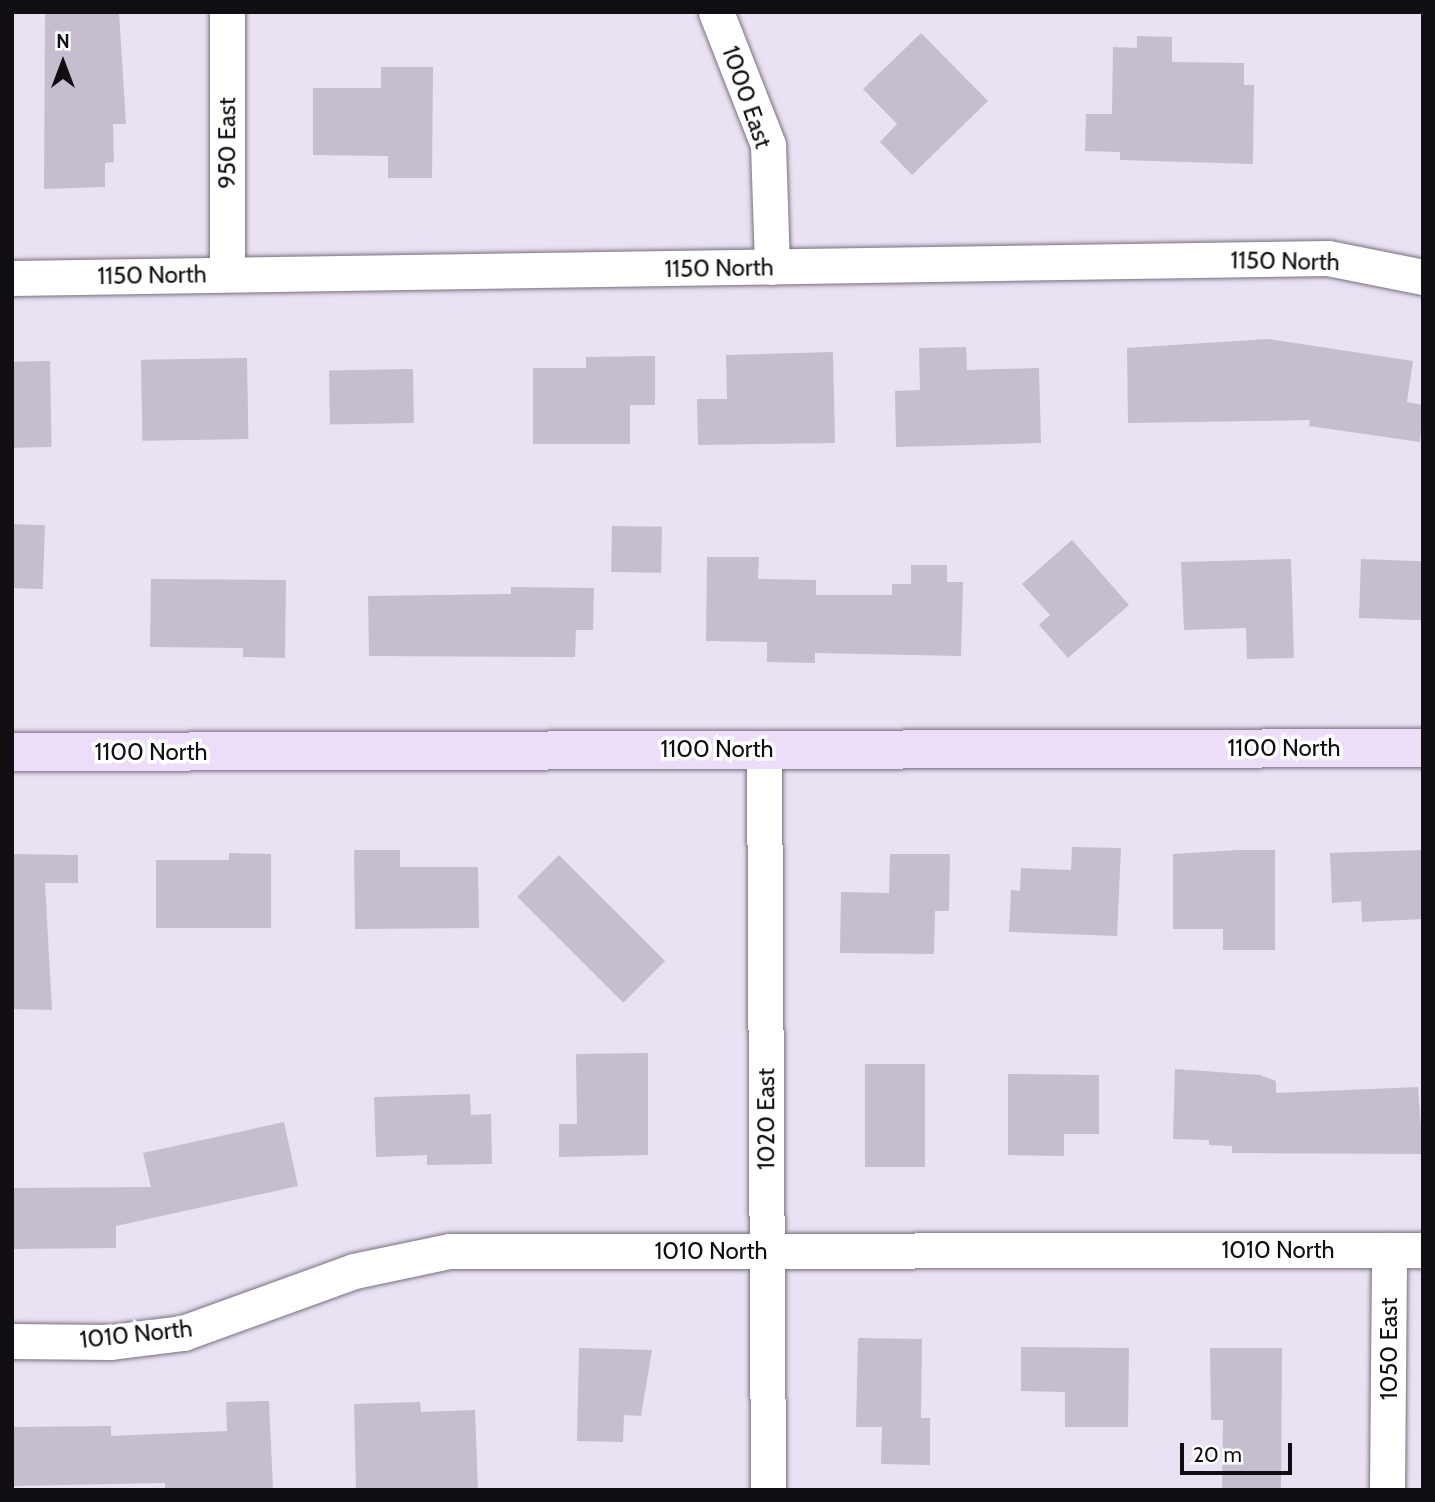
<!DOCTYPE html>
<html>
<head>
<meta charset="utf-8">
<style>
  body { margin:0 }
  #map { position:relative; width:1435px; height:1502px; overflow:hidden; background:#eae1f3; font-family:Cabin,sans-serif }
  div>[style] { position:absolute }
  .building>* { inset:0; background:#c6bdcf; transform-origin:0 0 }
  .roads { filter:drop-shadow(0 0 2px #78707f) drop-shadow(0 0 2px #78707f) }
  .street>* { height:35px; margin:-17.5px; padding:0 17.5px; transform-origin:17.5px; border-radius:17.5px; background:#fff }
  .secondary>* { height:38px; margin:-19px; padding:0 19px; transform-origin:19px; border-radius:19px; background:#ecddf8 }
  span { translate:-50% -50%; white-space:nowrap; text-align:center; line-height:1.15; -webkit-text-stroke:7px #fff; paint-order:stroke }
  .street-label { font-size:24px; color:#100d13 }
  .frame { position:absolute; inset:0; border:14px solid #100d13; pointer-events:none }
  .north { position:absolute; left:28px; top:28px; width:70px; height:70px; -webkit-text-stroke:5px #fff; paint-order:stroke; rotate:0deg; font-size:19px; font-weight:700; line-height:28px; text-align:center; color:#100d13 }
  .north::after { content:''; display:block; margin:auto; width:24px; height:32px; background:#100d13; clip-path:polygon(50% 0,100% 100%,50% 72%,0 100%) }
  .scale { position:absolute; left:1180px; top:1443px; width:112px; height:32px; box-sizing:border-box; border:4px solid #100d13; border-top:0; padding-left:9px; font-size:21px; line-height:24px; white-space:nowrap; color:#100d13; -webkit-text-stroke:5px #fff; paint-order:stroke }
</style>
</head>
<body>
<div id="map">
  <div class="building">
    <i style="clip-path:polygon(45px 12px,119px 12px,126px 124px,113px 124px,114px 162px,105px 163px,105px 187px,44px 189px)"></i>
    <i style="clip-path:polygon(921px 33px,988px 101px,912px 175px,880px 142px,897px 124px,863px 89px)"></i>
    <i style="clip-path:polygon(1137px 36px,1172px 37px,1172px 62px,1244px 63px,1244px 85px,1254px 85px,1253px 164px,1120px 160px,1120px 152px,1085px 151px,1086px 114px,1112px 114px,1113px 47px,1137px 48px)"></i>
    <i style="clip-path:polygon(381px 67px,433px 67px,432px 178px,388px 178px,388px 156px,313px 155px,313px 88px,381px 88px)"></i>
    <i style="clip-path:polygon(1268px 339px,1413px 361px,1407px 402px,1423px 405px,1420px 442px,1309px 426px,1310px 420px,1128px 423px,1127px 348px)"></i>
    <i style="clip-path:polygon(966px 347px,967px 370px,1039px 368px,1041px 443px,896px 447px,895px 391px,920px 390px,919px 348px)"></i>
    <i style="clip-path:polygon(833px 352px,835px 443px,698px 445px,697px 399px,727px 399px,726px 355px)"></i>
    <i style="clip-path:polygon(655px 356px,655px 405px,630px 405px,630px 444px,533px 444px,533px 368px,586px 368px,586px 357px)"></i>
    <i style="left:247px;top:358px;width:81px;height:106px;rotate:89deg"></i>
    <i style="left:50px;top:361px;width:86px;height:38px;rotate:89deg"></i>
    <i style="left:413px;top:369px;width:54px;height:84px;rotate:89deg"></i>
    <i style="left:12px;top:524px;width:33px;height:64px;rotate:2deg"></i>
    <i style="left:612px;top:526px;width:50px;height:46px;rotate:1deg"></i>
    <i style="clip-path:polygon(1072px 540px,1129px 605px,1068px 658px,1039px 625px,1050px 615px,1022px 584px)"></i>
    <i style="clip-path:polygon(707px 557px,759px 557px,758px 579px,816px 580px,816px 595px,892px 595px,892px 584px,911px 584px,911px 565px,947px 565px,947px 582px,963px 582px,961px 656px,815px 653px,815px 663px,767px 662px,767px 642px,706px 641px)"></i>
    <i style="clip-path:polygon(1291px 559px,1294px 658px,1247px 659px,1246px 628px,1184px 630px,1181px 562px)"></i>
    <i style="left:1361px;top:559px;width:62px;height:59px;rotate:2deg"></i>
    <i style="clip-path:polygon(151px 579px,286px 580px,285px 658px,243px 657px,243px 648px,150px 647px)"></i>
    <i style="clip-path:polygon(511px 587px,594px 588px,593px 630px,576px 630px,575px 657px,369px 656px,368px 596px,511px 594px)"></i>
    <i style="clip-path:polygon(1072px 847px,1121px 848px,1117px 936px,1009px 932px,1011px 890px,1020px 891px,1021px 868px,1071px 870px)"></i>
    <i style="clip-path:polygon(354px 850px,400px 850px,400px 867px,478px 867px,479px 928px,355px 929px)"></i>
    <i style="clip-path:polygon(1239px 850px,1275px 850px,1275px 950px,1223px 950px,1223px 929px,1173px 929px,1173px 854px)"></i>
    <i style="clip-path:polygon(1423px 850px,1423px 919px,1362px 922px,1361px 901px,1332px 903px,1330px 853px)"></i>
    <i style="clip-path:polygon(229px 853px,271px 854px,271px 928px,156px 928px,156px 860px,229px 860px)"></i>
    <i style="clip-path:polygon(12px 854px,78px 855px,78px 883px,45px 883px,52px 1010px,12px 1009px)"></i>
    <i style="clip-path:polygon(890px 854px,950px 854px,949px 911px,935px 911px,934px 954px,840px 953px,841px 892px,889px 893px)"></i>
    <i style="left:559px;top:855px;width:150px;height:59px;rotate:45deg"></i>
    <i style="clip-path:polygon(648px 1053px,648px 1155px,559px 1157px,559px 1124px,577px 1124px,576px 1054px)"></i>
    <i style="left:865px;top:1064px;width:60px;height:103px"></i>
    <i style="clip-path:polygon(1175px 1069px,1260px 1075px,1276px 1081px,1276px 1093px,1418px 1087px,1423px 1154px,1232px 1153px,1232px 1146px,1209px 1145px,1209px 1140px,1173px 1139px)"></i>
    <i style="clip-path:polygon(1008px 1074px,1099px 1075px,1099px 1134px,1064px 1134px,1064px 1156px,1008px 1155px)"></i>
    <i style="clip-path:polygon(470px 1094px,471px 1115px,491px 1114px,492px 1164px,427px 1165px,427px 1155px,376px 1157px,374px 1097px)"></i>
    <i style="clip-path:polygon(284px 1122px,298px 1186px,116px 1226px,116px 1248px,12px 1249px,12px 1188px,151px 1187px,143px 1153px)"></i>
    <i style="clip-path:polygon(858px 1338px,922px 1339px,921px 1418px,930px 1418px,930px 1465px,881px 1464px,882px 1427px,856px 1427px)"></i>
    <i style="clip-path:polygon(1021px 1347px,1129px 1348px,1128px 1427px,1065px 1427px,1065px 1392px,1021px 1391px)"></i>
    <i style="clip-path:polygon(579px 1348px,652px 1350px,641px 1416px,624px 1415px,623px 1442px,577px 1441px)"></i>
    <i style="clip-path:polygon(1210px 1348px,1282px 1348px,1281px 1490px,1222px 1490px,1223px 1420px,1211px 1420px)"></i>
    <i style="clip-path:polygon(269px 1401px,273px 1490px,165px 1490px,165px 1483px,12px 1486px,12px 1427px,111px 1426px,111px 1436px,227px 1431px,226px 1402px)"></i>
    <i style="clip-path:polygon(420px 1402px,421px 1412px,475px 1410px,478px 1490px,356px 1490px,354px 1404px)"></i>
  </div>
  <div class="roads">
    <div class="street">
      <i style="left:227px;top:12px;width:262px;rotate:90deg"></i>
      <i style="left:716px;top:12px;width:143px;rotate:68.6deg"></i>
      <i style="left:768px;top:145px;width:122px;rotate:88.1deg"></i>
      <i style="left:12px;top:278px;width:1316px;rotate:-0.87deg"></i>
      <i style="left:1328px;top:258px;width:97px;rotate:11.3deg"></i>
      <i style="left:764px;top:749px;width:741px;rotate:89.69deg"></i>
      <i style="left:12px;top:1341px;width:99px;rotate:0.6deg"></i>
      <i style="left:111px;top:1342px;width:73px;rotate:-7.1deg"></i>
      <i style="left:183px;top:1333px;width:182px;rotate:-19.9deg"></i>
      <i style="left:354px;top:1271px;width:98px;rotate:-11.8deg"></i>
      <i style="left:450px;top:1251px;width:973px;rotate:-0.06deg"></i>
      <i style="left:1387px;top:1490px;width:240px;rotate:-89.5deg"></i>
    </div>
    <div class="secondary">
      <i style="left:12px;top:752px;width:1411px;rotate:-0.16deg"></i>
    </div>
  </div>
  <div class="street-label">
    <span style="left:747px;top:97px;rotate:71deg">1000 East</span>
    <span style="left:227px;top:143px;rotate:-90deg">950 East</span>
    <span style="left:1285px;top:261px;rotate:1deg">1150 North</span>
    <span style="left:719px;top:268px;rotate:-1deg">1150 North</span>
    <span style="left:152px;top:275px;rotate:-1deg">1150 North</span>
    <span style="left:1284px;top:748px">1100 North</span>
    <span style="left:717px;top:749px">1100 North</span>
    <span style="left:151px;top:752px">1100 North</span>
    <span style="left:766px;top:1119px;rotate:-90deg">1020 East</span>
    <span style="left:1278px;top:1250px">1010 North</span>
    <span style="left:711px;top:1251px">1010 North</span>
    <span style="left:136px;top:1334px;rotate:-6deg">1010 North</span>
    <span style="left:1389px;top:1349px;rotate:-90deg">1050 East</span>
  </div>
  <div class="frame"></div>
  <div class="north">N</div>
  <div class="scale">20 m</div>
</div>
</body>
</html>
